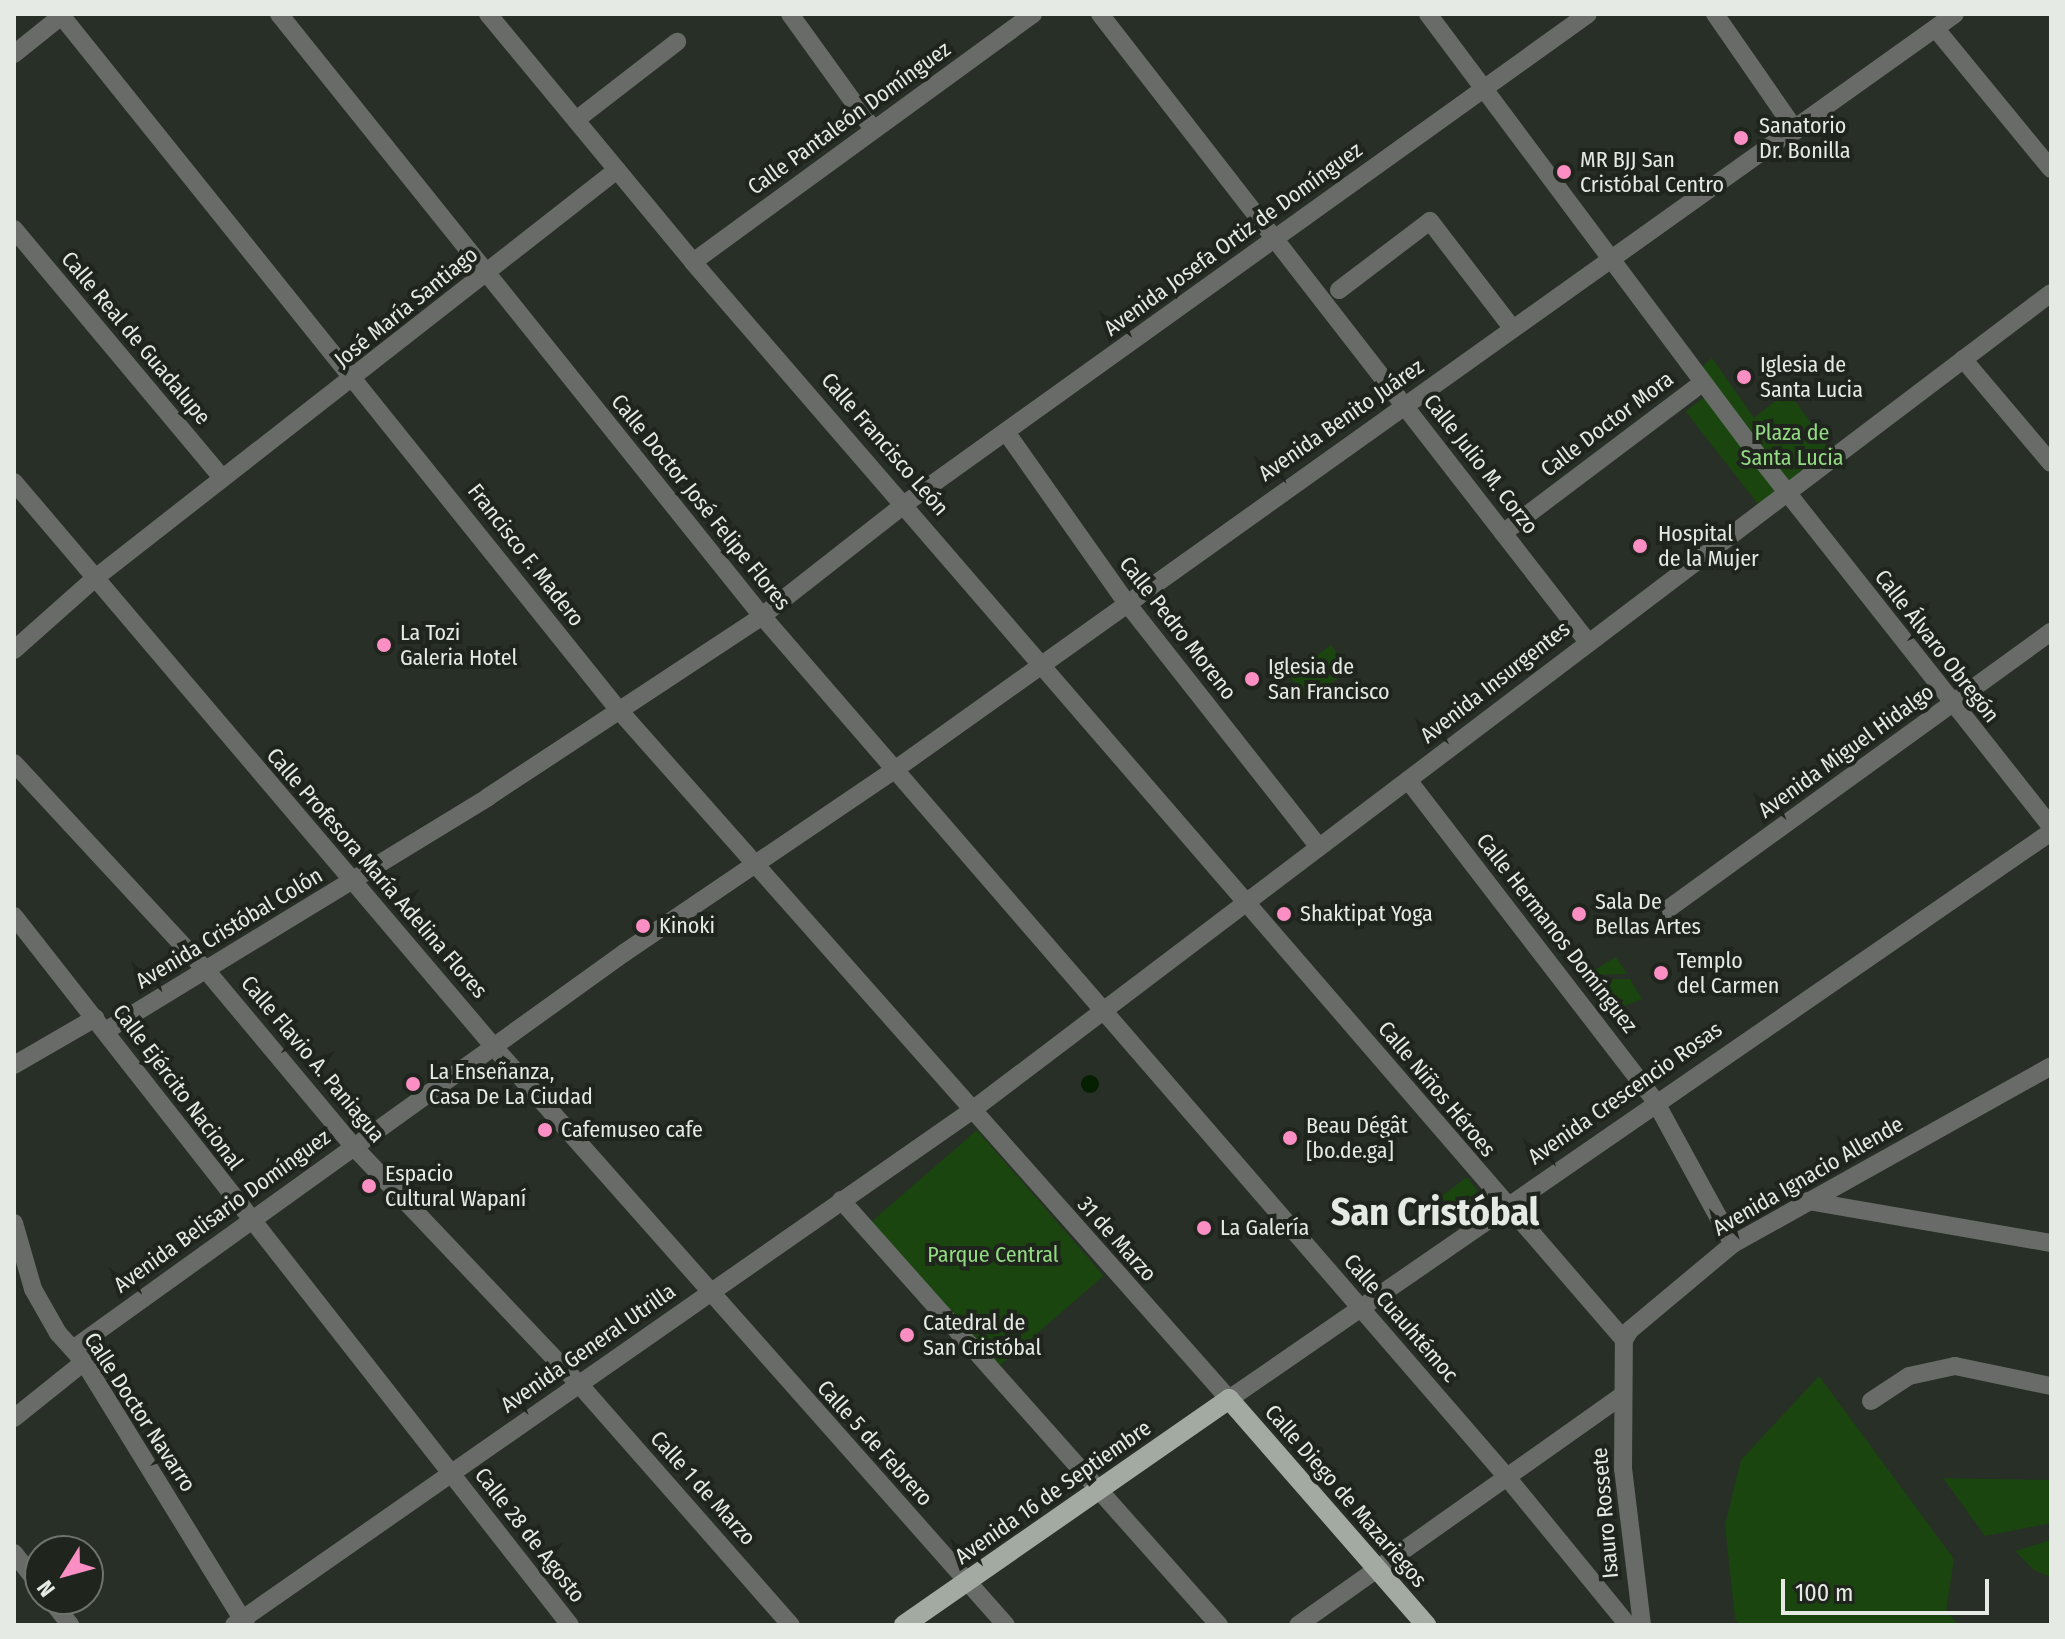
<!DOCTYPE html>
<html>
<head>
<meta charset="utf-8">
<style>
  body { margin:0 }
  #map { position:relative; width:2065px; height:1639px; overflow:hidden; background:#282f27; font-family:"Fira Sans Condensed",sans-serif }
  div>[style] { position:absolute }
  .green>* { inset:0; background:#1a450f; transform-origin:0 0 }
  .water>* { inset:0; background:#051f01 }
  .round { border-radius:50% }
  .minor>* { height:18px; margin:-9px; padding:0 9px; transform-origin:9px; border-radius:9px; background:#686b67 }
  .major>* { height:20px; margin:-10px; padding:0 10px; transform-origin:10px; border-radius:10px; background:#a2aaa1 }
  .dots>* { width:22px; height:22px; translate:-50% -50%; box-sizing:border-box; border:4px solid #1f251d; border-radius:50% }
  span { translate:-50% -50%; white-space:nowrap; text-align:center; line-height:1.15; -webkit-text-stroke:8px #1f251d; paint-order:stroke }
  .street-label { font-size:22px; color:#e5eae4 }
  .poi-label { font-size:22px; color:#e5eae4 }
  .left { translate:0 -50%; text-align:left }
  .park-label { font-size:22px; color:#93da83 }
  .town-label { font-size:38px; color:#e5eae4; font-weight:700 }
  .frame { position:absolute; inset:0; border:16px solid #e5eae4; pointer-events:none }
  .north { position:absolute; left:24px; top:1535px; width:80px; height:80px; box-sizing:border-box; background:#1f251d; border:2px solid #6e746d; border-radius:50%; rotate:233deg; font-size:22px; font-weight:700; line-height:32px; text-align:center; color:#e5eae4 }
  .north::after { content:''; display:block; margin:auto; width:28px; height:36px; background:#fb8fc4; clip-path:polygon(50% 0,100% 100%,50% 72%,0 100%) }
  .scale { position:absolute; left:1781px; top:1579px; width:208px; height:36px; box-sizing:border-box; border:4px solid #e5eae4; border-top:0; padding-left:10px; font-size:24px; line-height:28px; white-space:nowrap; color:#e5eae4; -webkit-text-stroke:6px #1f251d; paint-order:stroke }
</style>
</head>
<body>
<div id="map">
  <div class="green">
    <i style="clip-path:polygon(1712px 358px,1754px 418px,1788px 391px,1830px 450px,1788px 486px,1701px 368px)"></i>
    <i style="left:1707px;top:395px;width:120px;height:27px;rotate:52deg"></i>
    <i style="left:1331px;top:645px;width:31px;height:52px;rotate:54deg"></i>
    <i style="clip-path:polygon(1616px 957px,1627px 974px,1586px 975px)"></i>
    <i style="clip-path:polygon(1606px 979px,1630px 979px,1642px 999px,1609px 1012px,1586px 980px)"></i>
    <i style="left:977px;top:1130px;width:193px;height:140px;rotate:49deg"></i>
    <i style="left:1467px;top:1177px;width:31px;height:32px;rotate:53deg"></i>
    <i style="clip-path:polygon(1819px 1376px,1954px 1559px,1946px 1611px,1959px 1625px,1739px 1625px,1735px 1618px,1725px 1525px,1741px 1460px)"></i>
    <i style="clip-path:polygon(1943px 1478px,2051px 1480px,2051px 1523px,1985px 1536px)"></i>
    <i style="clip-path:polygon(2051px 1540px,2051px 1577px,2034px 1570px,2015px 1551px)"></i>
  </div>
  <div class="water">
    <i class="round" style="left:1081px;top:1075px;width:18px;height:18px"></i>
  </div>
  <div class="minor">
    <i style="left:60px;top:14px;width:890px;rotate:51.25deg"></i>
    <i style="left:617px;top:708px;width:923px;rotate:48.47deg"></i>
    <i style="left:1229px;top:1399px;width:999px;rotate:-34.6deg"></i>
    <i style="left:279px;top:14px;width:772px;rotate:51.26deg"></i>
    <i style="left:762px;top:616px;width:1137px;rotate:49.14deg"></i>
    <i style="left:1506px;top:1476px;width:193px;rotate:50.7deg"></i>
    <i style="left:488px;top:14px;width:322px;rotate:50.4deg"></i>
    <i style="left:693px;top:262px;width:1424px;rotate:49.18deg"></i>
    <i style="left:790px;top:14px;width:142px;rotate:54.2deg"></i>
    <i style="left:1100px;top:14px;width:794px;rotate:52.16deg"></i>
    <i style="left:1428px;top:14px;width:548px;rotate:53.23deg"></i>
    <i style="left:1756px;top:453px;width:476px;rotate:51.7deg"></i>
    <i style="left:1715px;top:14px;width:142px;rotate:55.3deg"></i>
    <i style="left:1936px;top:29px;width:181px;rotate:50.6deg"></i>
    <i style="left:14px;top:54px;width:64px;rotate:-38.7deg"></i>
    <i style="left:576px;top:120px;width:128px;rotate:-37.7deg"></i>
    <i style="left:14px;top:229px;width:324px;rotate:50.1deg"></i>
    <i style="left:693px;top:262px;width:421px;rotate:-36.1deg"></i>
    <i style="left:1339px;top:290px;width:114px;rotate:-37.2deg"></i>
    <i style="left:1430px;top:221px;width:136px;rotate:52.5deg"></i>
    <i style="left:1963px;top:359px;width:136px;rotate:49.8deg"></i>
    <i style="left:1006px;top:432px;width:208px;rotate:54.8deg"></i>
    <i style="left:1126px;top:602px;width:312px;rotate:51.8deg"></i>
    <i style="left:14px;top:482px;width:741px;rotate:49.65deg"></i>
    <i style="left:494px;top:1047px;width:772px;rotate:48.47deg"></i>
    <i style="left:1503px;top:533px;width:249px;rotate:-37deg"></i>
    <i style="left:14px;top:650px;width:107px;rotate:-41.6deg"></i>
    <i style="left:94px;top:579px;width:664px;rotate:-38.03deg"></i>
    <i style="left:14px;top:763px;width:282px;rotate:47.2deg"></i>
    <i style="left:206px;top:970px;width:229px;rotate:50.1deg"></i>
    <i style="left:353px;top:1146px;width:328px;rotate:46.5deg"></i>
    <i style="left:579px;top:1384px;width:321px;rotate:48.7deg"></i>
    <i style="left:1408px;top:780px;width:405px;rotate:52.4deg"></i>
    <i style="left:1655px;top:1101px;width:163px;rotate:61.4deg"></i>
    <i style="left:1668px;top:909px;width:473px;rotate:-35.9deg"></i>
    <i style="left:14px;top:916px;width:901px;rotate:51.9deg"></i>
    <i style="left:107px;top:1030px;width:447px;rotate:-31.4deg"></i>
    <i style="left:488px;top:797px;width:328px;rotate:-33.4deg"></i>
    <i style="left:762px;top:616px;width:183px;rotate:-38.1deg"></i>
    <i style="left:906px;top:503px;width:839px;rotate:-35.64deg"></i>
    <i style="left:14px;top:1065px;width:94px;rotate:-30.1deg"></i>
    <i style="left:841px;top:1200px;width:569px;rotate:48.35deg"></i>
    <i style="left:1808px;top:1201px;width:247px;rotate:9.8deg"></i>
    <i style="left:14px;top:1223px;width:69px;rotate:73.9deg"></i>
    <i style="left:33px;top:1289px;width:51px;rotate:60.4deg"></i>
    <i style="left:58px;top:1333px;width:39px;rotate:48deg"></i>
    <i style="left:84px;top:1362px;width:309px;rotate:58.4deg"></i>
    <i style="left:73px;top:1349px;width:679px;rotate:-35.7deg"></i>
    <i style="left:624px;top:953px;width:325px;rotate:-34.1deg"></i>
    <i style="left:893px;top:771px;width:1304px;rotate:-35.48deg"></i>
    <i style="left:1871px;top:1401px;width:45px;rotate:-33.3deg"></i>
    <i style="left:1909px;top:1376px;width:47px;rotate:-12.3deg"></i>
    <i style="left:1955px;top:1366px;width:98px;rotate:11.8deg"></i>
    <i style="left:14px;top:1418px;width:90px;rotate:-38.7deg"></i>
    <i style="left:14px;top:1553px;width:42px;rotate:51.8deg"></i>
    <i style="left:50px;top:1599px;width:33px;rotate:52deg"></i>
    <i style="left:234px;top:1625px;width:899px;rotate:-34.89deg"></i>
    <i style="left:971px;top:1111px;width:1355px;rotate:-37.14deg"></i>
    <i style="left:1298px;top:1625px;width:397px;rotate:-35.3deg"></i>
    <i style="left:1642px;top:1625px;width:157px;rotate:-96.9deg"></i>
    <i style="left:1623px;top:1469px;width:129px;rotate:-89.6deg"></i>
    <i style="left:1624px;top:1340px;width:12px;rotate:-59deg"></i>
    <i style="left:1630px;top:1330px;width:134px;rotate:-39.9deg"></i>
    <i style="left:1733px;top:1244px;width:364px;rotate:-29.2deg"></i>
  </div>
  <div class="major">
    <i style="left:904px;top:1625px;width:396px;rotate:-34.8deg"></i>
    <i style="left:1229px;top:1399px;width:300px;rotate:48.9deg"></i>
  </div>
  <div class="dots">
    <i style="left:1741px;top:138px;background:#fb8fc4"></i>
    <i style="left:1564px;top:172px;background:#fb8fc4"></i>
    <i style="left:1744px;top:377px;background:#fb8fc4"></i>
    <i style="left:1640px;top:546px;background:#fb8fc4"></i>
    <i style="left:384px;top:645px;background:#fb8fc4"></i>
    <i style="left:1252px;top:679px;background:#fb8fc4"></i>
    <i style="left:1284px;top:914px;background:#fb8fc4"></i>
    <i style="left:1579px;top:914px;background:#fb8fc4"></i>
    <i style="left:643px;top:926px;background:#fb8fc4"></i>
    <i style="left:1661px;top:973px;background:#fb8fc4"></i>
    <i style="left:413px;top:1084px;background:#fb8fc4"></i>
    <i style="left:545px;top:1130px;background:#fb8fc4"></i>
    <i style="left:1290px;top:1138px;background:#fb8fc4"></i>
    <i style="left:369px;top:1186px;background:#fb8fc4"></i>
    <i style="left:1204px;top:1228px;background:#fb8fc4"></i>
    <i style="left:907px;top:1335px;background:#fb8fc4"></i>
  </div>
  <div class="street-label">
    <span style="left:849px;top:118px;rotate:-36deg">Calle Pantaleón Domínguez</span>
    <span style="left:1233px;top:239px;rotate:-36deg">Avenida Josefa Ortiz de Domínguez</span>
    <span style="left:406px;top:307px;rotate:-39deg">José María Santiago</span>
    <span style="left:136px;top:338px;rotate:50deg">Calle Real de Guadalupe</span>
    <span style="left:1341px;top:420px;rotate:-35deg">Avenida Benito Juárez</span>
    <span style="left:1607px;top:424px;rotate:-37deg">Calle Doctor Mora</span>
    <span style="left:885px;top:444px;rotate:49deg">Calle Francisco León</span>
    <span style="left:1481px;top:464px;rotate:52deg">Calle Julio M. Corzo</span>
    <span style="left:701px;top:502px;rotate:51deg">Calle Doctor José Felipe Flores</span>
    <span style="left:526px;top:555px;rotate:52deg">Francisco F. Madero</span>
    <span style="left:1178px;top:628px;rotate:52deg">Calle Pedro Moreno</span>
    <span style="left:1937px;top:646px;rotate:52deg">Calle Álvaro Obregón</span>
    <span style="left:1495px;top:682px;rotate:-38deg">Avenida Insurgentes</span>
    <span style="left:1846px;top:751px;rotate:-36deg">Avenida Miguel Hidalgo</span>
    <span style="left:377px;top:873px;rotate:49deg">Calle Profesora María Adelina Flores</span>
    <span style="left:229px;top:928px;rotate:-31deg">Avenida Cristóbal Colón</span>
    <span style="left:1557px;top:933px;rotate:52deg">Calle Hermanos Domínguez</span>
    <span style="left:313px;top:1059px;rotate:50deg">Calle Flavio A. Paniagua</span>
    <span style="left:178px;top:1087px;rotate:53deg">Calle Ejército Nacional</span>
    <span style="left:1437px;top:1089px;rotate:50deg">Calle Niños Héroes</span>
    <span style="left:1625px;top:1093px;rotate:-35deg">Avenida Crescencio Rosas</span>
    <span style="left:1808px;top:1176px;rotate:-30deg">Avenida Ignacio Allende</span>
    <span style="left:222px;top:1211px;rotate:-36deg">Avenida Belisario Domínguez</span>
    <span style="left:1117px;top:1239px;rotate:48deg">31 de Marzo</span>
    <span style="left:1401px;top:1318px;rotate:49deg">Calle Cuauhtémoc</span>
    <span style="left:588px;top:1348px;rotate:-35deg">Avenida General Utrilla</span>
    <span style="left:140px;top:1412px;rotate:57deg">Calle Doctor Navarro</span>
    <span style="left:875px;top:1443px;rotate:48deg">Calle 5 de Febrero</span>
    <span style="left:703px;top:1488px;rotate:48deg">Calle 1 de Marzo</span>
    <span style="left:1053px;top:1492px;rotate:-35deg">Avenida 16 de Septiembre</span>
    <span style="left:1346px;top:1496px;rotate:49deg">Calle Diego de Mazariegos</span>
    <span style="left:1605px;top:1513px;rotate:-95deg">Isauro Rossete</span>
    <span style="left:530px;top:1535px;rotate:52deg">Calle 28 de Agosto</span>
  </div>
  <div class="poi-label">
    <span class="left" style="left:1759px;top:138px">Sanatorio<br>Dr. Bonilla</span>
    <span class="left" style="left:1580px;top:172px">MR BJJ San<br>Cristóbal Centro</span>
    <span class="left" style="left:1760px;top:377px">Iglesia de<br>Santa Lucia</span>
    <span class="left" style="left:1658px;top:546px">Hospital<br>de la Mujer</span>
    <span class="left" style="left:400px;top:645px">La Tozi<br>Galeria Hotel</span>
    <span class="left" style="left:1268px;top:679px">Iglesia de<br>San Francisco</span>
    <span class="left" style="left:1595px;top:914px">Sala De<br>Bellas Artes</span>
    <span class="left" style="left:1300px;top:914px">Shaktipat Yoga</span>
    <span class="left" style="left:659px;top:926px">Kinoki</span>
    <span class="left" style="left:1677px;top:973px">Templo<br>del Carmen</span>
    <span class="left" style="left:429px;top:1084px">La Enseñanza,<br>Casa De La Ciudad</span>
    <span class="left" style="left:1306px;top:1138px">Beau Dégât<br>[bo.de.ga]</span>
    <span class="left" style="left:561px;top:1130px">Cafemuseo cafe</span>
    <span class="left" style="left:385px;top:1186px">Espacio<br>Cultural Wapaní</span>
    <span class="left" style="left:1220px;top:1228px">La Galería</span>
    <span class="left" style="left:923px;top:1335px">Catedral de<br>San Cristóbal</span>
  </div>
  <div class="park-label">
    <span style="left:1792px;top:445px">Plaza de<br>Santa Lucia</span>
    <span style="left:993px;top:1255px">Parque Central</span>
  </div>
  <div class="town-label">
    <span style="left:1435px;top:1213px">San Cristóbal</span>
  </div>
  <div class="frame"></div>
  <div class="north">N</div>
  <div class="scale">100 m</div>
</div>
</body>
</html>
